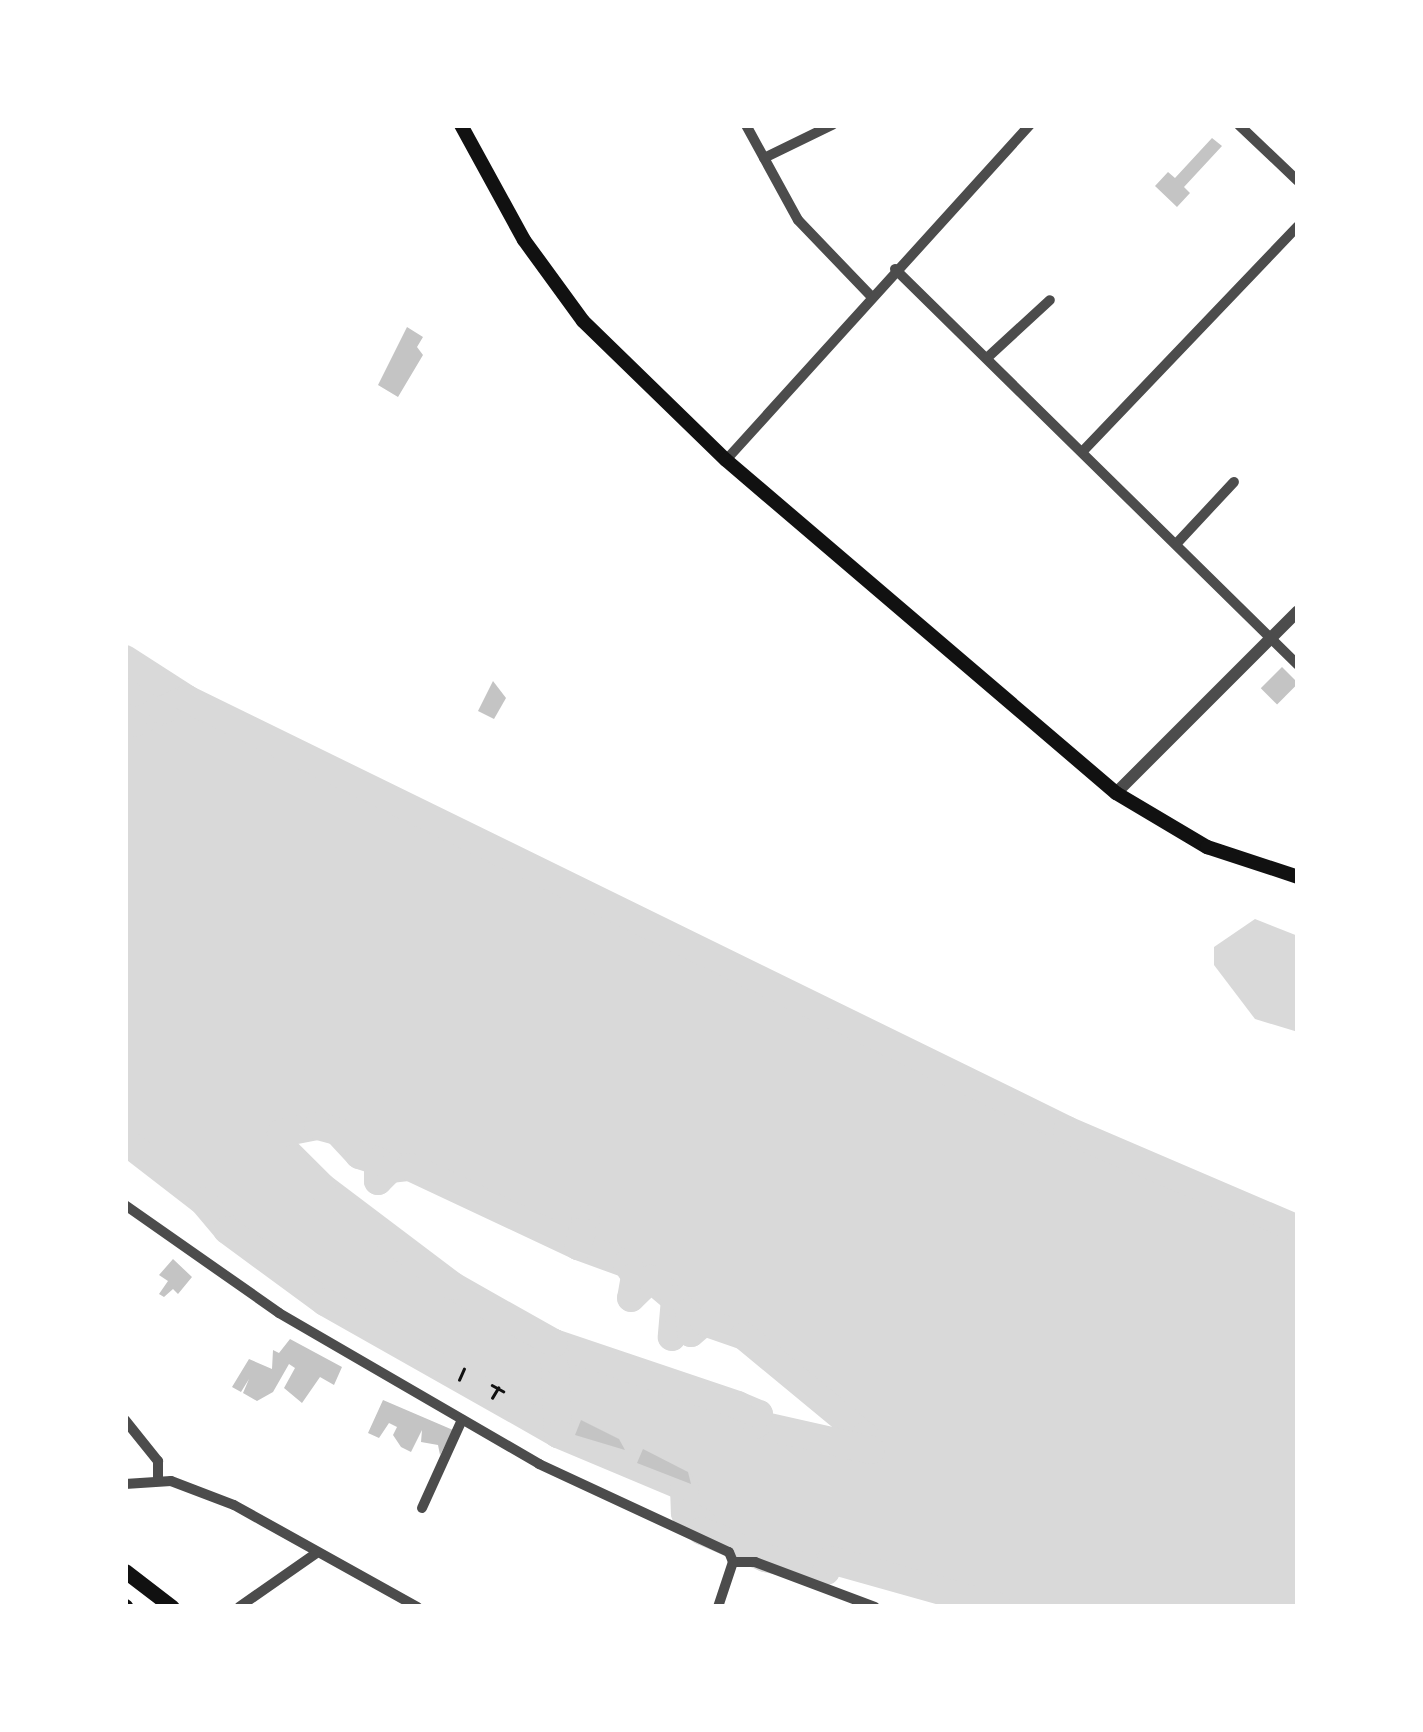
<!DOCTYPE html>
<html>
<head>
<meta charset="utf-8">
<style>
  body { margin:0 }
  #map { position:relative; width:1423px; height:1732px; overflow:hidden; background:#fff; font-family:Manrope,sans-serif }
  div>[style] { position:absolute }
  .water>* { inset:0; background:#d9d9d9 }
  .river>* { height:28px; margin:-14px; padding:0 14px; transform-origin:14px; border-radius:14px; background:#d9d9d9 }
  .building>* { inset:0; background:#c4c4c4; transform-origin:0 0 }
  .path>* { height:2.5px; margin:-1.25px; padding:0 1.25px; transform-origin:1.25px; border-radius:1.25px; background:#111 }
  .minor>* { height:10px; margin:-5px; padding:0 5px; transform-origin:5px; border-radius:5px; background:#4c4c4c }
  .tertiary>* { height:12px; margin:-6px; padding:0 6px; transform-origin:6px; border-radius:6px; background:#4c4c4c }
  .secondary>* { height:14px; margin:-7px; padding:0 7px; transform-origin:7px; border-radius:7px; background:#111 }
  .trunk>* { height:15px; margin:-7.5px; padding:0 7.5px; transform-origin:7.5px; border-radius:7.5px; background:#111 }
  span { translate:-50% -50%; white-space:nowrap; text-align:center; line-height:1.15; -webkit-text-stroke:8px #fff; paint-order:stroke }
  .frame { position:absolute; inset:0; border:128px solid #fff; pointer-events:none }
</style>
</head>
<body>
<div id="map">
  <div class="water">
    <i style="clip-path:polygon(evenodd,125px 660px,271px 743px,471px 843px,1067px 1130px,1298px 1229px,1298px 1607px,998px 1607px,832px 1560px,826px 1571px,765px 1558px,702px 1531px,703px 1523px,685px 1513px,684px 1487px,575px 1443px,459px 1380px,325px 1302px,227px 1230px,203px 1201px,125px 1141px,125px 660px,318px 1126px,337px 1131px,359px 1155px,379px 1161px,378px 1181px,400px 1166px,421px 1170px,513px 1220px,619px 1259px,635px 1276px,631px 1298px,651px 1279px,675px 1299px,672px 1337px,689px 1312px,691px 1333px,704px 1322px,744px 1337px,865px 1435px,871px 1450px,855px 1451px,758px 1424px,759px 1414px,738px 1405px,596px 1361px,453px 1286px,322px 1187px,284px 1149px,286px 1129px,318px 1126px)"></i>
    <i style="clip-path:polygon(1255px 919px,1298px 936px,1298px 1032px,1255px 1019px,1214px 965px,1214px 947px)"></i>
  </div>
  <div class="river">
    <i style="left:125px;top:659px;width:74px;rotate:32.8deg"></i>
    <i style="left:187px;top:699px;width:59px;rotate:156deg"></i>
    <i style="left:133px;top:723px;width:10px;rotate:-143deg"></i>
    <i style="left:162px;top:710px;width:27px;rotate:-24deg"></i>
    <i style="left:187px;top:699px;width:980px;rotate:26.09deg"></i>
    <i style="left:1067px;top:1130px;width:251px;rotate:23.2deg"></i>
    <i style="left:125px;top:1141px;width:98px;rotate:37.6deg"></i>
    <i style="left:203px;top:1201px;width:38px;rotate:50deg"></i>
    <i style="left:227px;top:1230px;width:122px;rotate:36.3deg"></i>
    <i style="left:325px;top:1302px;width:268px;rotate:29.5deg"></i>
    <i style="left:558px;top:1434px;width:12px;rotate:-90deg"></i>
    <i style="left:586px;top:1219px;width:28px;rotate:107deg"></i>
    <i style="left:578px;top:1246px;width:52px;rotate:20.2deg"></i>
    <i style="left:627px;top:1264px;width:14px;rotate:56deg"></i>
    <i style="left:635px;top:1276px;width:22px;rotate:100deg"></i>
    <i style="left:631px;top:1298px;width:28px;rotate:-44deg"></i>
    <i style="left:651px;top:1279px;width:31px;rotate:40deg"></i>
    <i style="left:675px;top:1299px;width:38px;rotate:95deg"></i>
    <i style="left:672px;top:1337px;width:30px;rotate:-56deg"></i>
    <i style="left:689px;top:1312px;width:21px;rotate:85deg"></i>
    <i style="left:691px;top:1333px;width:17px;rotate:-40deg"></i>
    <i style="left:704px;top:1322px;width:42px;rotate:19.3deg"></i>
    <i style="left:744px;top:1336px;width:157px;rotate:39.6deg"></i>
    <i style="left:865px;top:1436px;width:15px;rotate:67deg"></i>
    <i style="left:871px;top:1450px;width:117px;rotate:-167.2deg"></i>
    <i style="left:757px;top:1424px;width:10px;rotate:-79deg"></i>
    <i style="left:759px;top:1414px;width:23px;rotate:-157deg"></i>
    <i style="left:738px;top:1405px;width:194px;rotate:-161.4deg"></i>
    <i style="left:554px;top:1343px;width:91px;rotate:87.5deg"></i>
    <i style="left:558px;top:1434px;width:137px;rotate:22.8deg"></i>
    <i style="left:684px;top:1487px;width:26px;rotate:88deg"></i>
    <i style="left:685px;top:1513px;width:21px;rotate:29deg"></i>
    <i style="left:703px;top:1523px;width:8px;rotate:97deg"></i>
    <i style="left:702px;top:1531px;width:69px;rotate:23.2deg"></i>
    <i style="left:765px;top:1558px;width:62px;rotate:12deg"></i>
    <i style="left:826px;top:1571px;width:12px;rotate:-66deg"></i>
    <i style="left:831px;top:1560px;width:173px;rotate:15.7deg"></i>
    <i style="left:554px;top:1359px;width:16px;rotate:-90deg"></i>
    <i style="left:554px;top:1343px;width:116px;rotate:-150.6deg"></i>
    <i style="left:453px;top:1286px;width:164px;rotate:-142.9deg"></i>
    <i style="left:322px;top:1187px;width:54px;rotate:-135deg"></i>
    <i style="left:284px;top:1149px;width:16px;rotate:-101deg"></i>
    <i style="left:281px;top:1133px;width:38px;rotate:-11deg"></i>
    <i style="left:318px;top:1126px;width:20px;rotate:15deg"></i>
    <i style="left:337px;top:1131px;width:33px;rotate:47deg"></i>
    <i style="left:359px;top:1155px;width:20px;rotate:18deg"></i>
    <i style="left:378px;top:1161px;width:20px;rotate:90deg"></i>
    <i style="left:378px;top:1181px;width:17px;rotate:-45deg"></i>
    <i style="left:390px;top:1169px;width:20px;rotate:-6deg"></i>
    <i style="left:410px;top:1167px;width:186px;rotate:25.2deg"></i>
    <i style="left:578px;top:1246px;width:15px;rotate:-74deg"></i>
  </div>
  <div class="building">
    <i style="clip-path:polygon(1212px 138px,1222px 146px,1184px 187px,1190px 193px,1177px 207px,1155px 186px,1168px 172px,1175px 178px)"></i>
    <i style="clip-path:polygon(407px 327px,423px 337px,417px 347px,423px 355px,398px 397px,378px 385px)"></i>
    <i style="left:1282px;top:667px;width:23px;height:30px;rotate:45deg"></i>
    <i style="clip-path:polygon(493px 681px,506px 698px,494px 719px,478px 711px)"></i>
    <i style="clip-path:polygon(173px 1259px,192px 1277px,178px 1294px,173px 1289px,164px 1297px,159px 1294px,168px 1281px,159px 1275px)"></i>
    <i style="clip-path:polygon(290px 1339px,342px 1367px,334px 1385px,320px 1377px,302px 1403px,284px 1388px,295px 1368px,289px 1364px,273px 1392px,257px 1401px,243px 1393px,249px 1379px,241px 1392px,232px 1387px,249px 1359px,272px 1369px,273px 1350px,279px 1353px)"></i>
    <i style="clip-path:polygon(383px 1400px,453px 1430px,440px 1455px,438px 1445px,421px 1442px,422px 1430px,411px 1452px,401px 1447px,393px 1435px,397px 1427px,389px 1423px,379px 1438px,368px 1433px)"></i>
    <i style="clip-path:polygon(581px 1420px,619px 1439px,625px 1450px,575px 1435px)"></i>
    <i style="clip-path:polygon(643px 1449px,688px 1472px,691px 1484px,637px 1463px)"></i>
  </div>
  <div class="path">
    <i style="left:459px;top:1380px;width:12px;rotate:-66deg"></i>
    <i style="left:492px;top:1385px;width:13px;rotate:29deg"></i>
    <i style="left:492px;top:1398px;width:12px;rotate:-59deg"></i>
  </div>
  <div class="minor">
    <i style="left:746px;top:125px;width:108px;rotate:61.3deg"></i>
    <i style="left:798px;top:220px;width:105px;rotate:46.2deg"></i>
    <i style="left:1239px;top:125px;width:81px;rotate:43.5deg"></i>
    <i style="left:764px;top:158px;width:76px;rotate:-25.9deg"></i>
    <i style="left:895px;top:269px;width:565px;rotate:44.5deg"></i>
    <i style="left:988px;top:357px;width:84px;rotate:-42.6deg"></i>
    <i style="left:1083px;top:451px;width:311px;rotate:-46.3deg"></i>
    <i style="left:726px;top:460px;width:452px;rotate:-47.8deg"></i>
    <i style="left:1178px;top:542px;width:82px;rotate:-47deg"></i>
    <i style="left:125px;top:1205px;width:188px;rotate:35deg"></i>
    <i style="left:279px;top:1313px;width:301px;rotate:30.1deg"></i>
    <i style="left:539px;top:1464px;width:209px;rotate:24.9deg"></i>
    <i style="left:729px;top:1552px;width:11px;rotate:68deg"></i>
    <i style="left:125px;top:1420px;width:53px;rotate:51.2deg"></i>
    <i style="left:158px;top:1461px;width:20px;rotate:90deg"></i>
    <i style="left:125px;top:1484px;width:46px;rotate:-3.7deg"></i>
    <i style="left:171px;top:1481px;width:67px;rotate:20.9deg"></i>
    <i style="left:234px;top:1505px;width:210px;rotate:29.1deg"></i>
    <i style="left:422px;top:1508px;width:97px;rotate:-65.6deg"></i>
    <i style="left:733px;top:1562px;width:22px"></i>
    <i style="left:755px;top:1562px;width:128px;rotate:20.6deg"></i>
    <i style="left:239px;top:1607px;width:93px;rotate:-34.9deg"></i>
    <i style="left:718px;top:1607px;width:47px;rotate:-71.6deg"></i>
  </div>
  <div class="tertiary">
    <i style="left:1116px;top:793px;width:257px;rotate:-45deg"></i>
  </div>
  <div class="secondary">
    <i style="left:461px;top:125px;width:131px;rotate:61.3deg"></i>
    <i style="left:524px;top:240px;width:100px;rotate:53.9deg"></i>
    <i style="left:583px;top:321px;width:199px;rotate:44.2deg"></i>
    <i style="left:726px;top:460px;width:513px;rotate:40.49deg"></i>
    <i style="left:1116px;top:793px;width:106px;rotate:30.7deg"></i>
    <i style="left:1207px;top:847px;width:96px;rotate:18.2deg"></i>
  </div>
  <div class="trunk">
    <i style="left:125px;top:1571px;width:59px;rotate:37.5deg"></i>
    <i style="left:125px;top:1606px;width:1px;rotate:45deg"></i>
  </div>
  <div class="frame"></div>
</div>
</body>
</html>
